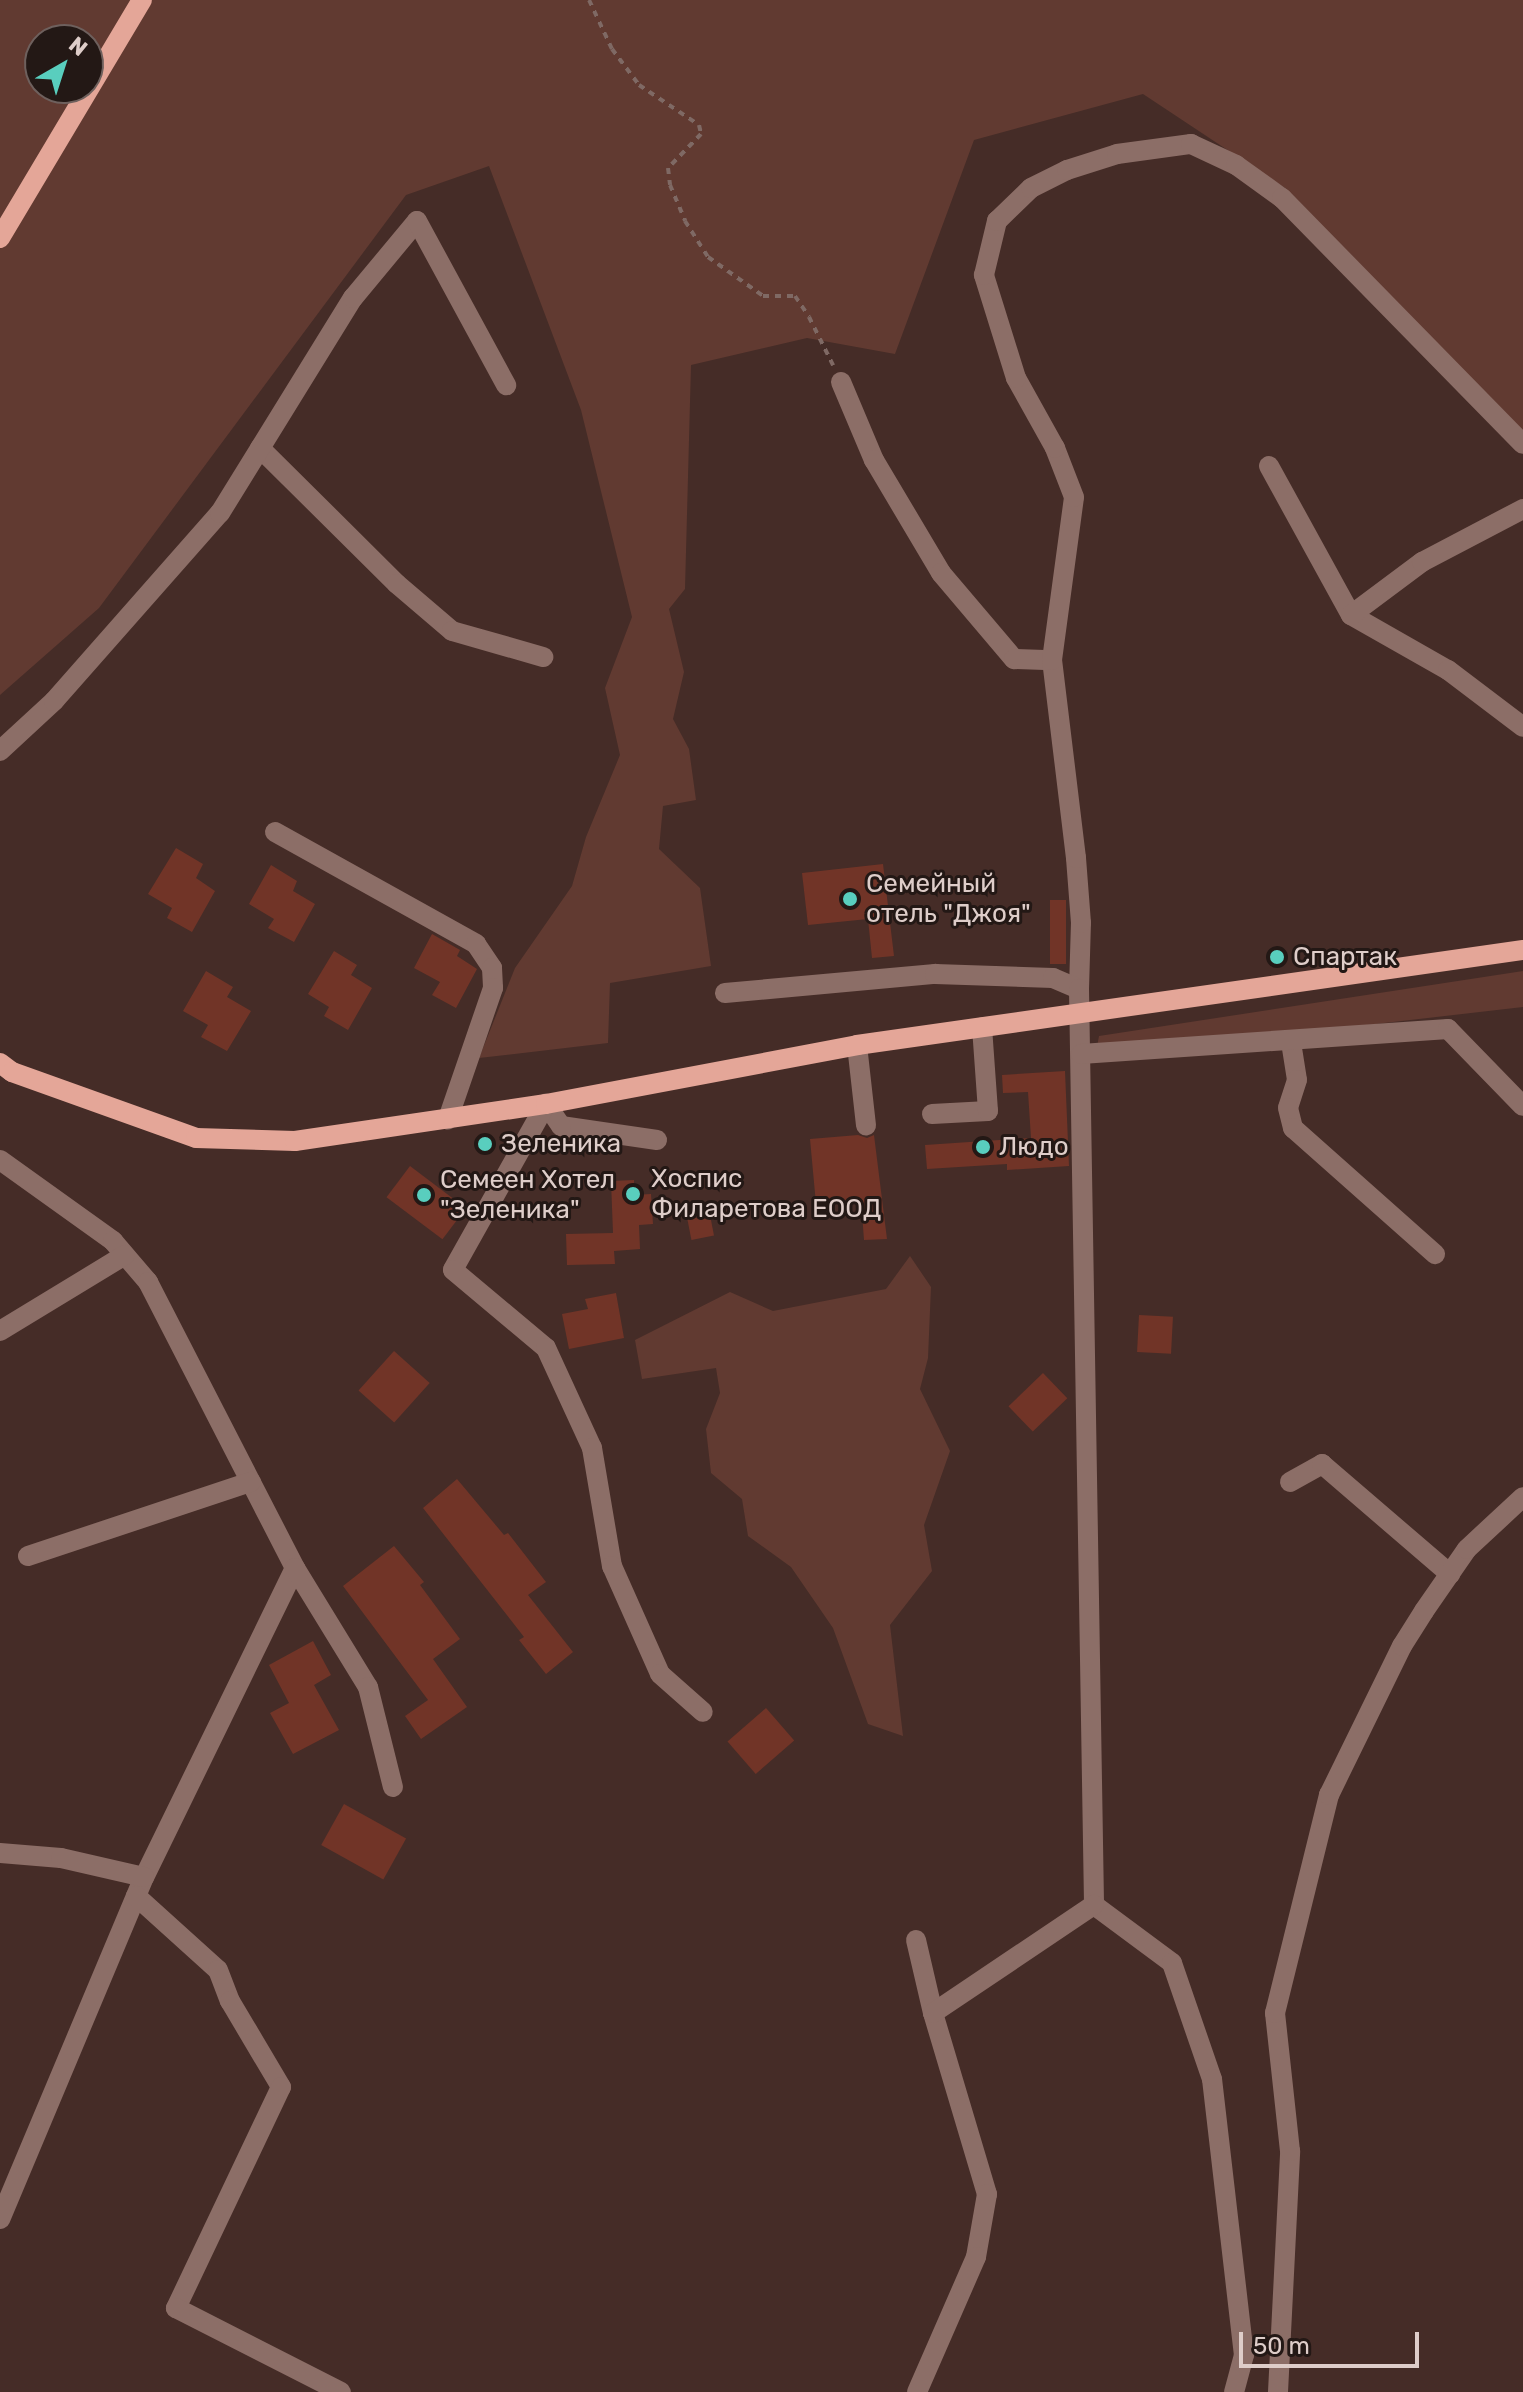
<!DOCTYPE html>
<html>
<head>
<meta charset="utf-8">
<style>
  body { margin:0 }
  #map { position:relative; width:1523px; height:2392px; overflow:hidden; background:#452c27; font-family:Rubik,sans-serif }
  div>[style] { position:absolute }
  .green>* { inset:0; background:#613a31 }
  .building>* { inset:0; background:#713427; transform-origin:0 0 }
  .path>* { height:4px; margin-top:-2px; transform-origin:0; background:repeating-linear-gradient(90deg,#7f6964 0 6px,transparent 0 12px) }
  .minor>* { height:20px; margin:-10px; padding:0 10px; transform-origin:10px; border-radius:10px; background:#8c6e67 }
  .major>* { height:20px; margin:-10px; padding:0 10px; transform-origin:10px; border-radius:10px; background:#e4a698 }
  .dots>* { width:22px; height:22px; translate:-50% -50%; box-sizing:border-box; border:4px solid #231815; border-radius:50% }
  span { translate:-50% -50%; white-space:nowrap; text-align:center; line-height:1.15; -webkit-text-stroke:6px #231815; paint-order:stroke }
  .poi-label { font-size:26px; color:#decdc9 }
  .left { translate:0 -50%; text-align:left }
  .north { position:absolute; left:24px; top:24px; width:80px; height:80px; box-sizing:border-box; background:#231815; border:2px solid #6e605d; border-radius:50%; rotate:39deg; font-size:22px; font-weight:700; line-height:32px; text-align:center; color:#decdc9 }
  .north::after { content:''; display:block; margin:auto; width:28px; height:36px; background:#59cebe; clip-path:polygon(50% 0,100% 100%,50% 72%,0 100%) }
  .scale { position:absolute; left:1239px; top:2332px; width:180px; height:36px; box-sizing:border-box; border:4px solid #decdc9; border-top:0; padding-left:10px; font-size:24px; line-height:28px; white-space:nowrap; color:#decdc9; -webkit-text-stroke:6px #231815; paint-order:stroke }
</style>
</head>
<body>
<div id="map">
  <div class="green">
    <i style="clip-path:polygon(evenodd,0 0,1523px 0,1523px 437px,1285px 188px,1143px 94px,974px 140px,895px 354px,807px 338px,691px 365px,685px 589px,669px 609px,684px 672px,673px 719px,689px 749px,696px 800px,663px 806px,659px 849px,700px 888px,711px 966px,610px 983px,608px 1043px,479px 1058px,515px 968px,572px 886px,586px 837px,620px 755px,605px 688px,632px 617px,581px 410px,489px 166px,406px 195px,99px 608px,0 695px,0 0,40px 40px,88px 40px,88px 88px,40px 88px,40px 40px)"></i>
    <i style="clip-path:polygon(1523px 971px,1523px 1007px,1289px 1034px,1097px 1047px,1099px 1036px)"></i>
    <i style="clip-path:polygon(910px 1256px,931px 1287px,928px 1358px,920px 1389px,950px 1451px,924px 1525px,932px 1571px,890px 1625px,903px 1736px,868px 1724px,833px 1628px,791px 1567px,748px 1536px,742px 1499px,711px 1473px,706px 1429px,720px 1393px,716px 1368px,642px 1379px,635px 1340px,730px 1292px,773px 1311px,886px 1289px)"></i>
  </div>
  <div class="building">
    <i style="clip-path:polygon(176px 848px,203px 864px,196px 878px,215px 891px,192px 932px,167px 918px,172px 908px,148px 894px)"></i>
    <i style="clip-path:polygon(883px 864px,894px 956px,872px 958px,868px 919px,808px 925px,802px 873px)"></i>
    <i style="clip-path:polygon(271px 865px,297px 881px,293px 891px,315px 904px,294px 942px,268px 928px,274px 919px,249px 904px)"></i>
    <i style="left:1050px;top:900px;width:16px;height:64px"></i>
    <i style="clip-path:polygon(432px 934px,460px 950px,457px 956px,477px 969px,456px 1008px,432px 995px,440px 982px,414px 968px)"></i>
    <i style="clip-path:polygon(334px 951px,357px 965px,351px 975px,372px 988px,348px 1030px,324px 1016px,329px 1007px,308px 994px)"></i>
    <i style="clip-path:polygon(206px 971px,233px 987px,227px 997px,251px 1011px,227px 1051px,201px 1037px,208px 1025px,183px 1011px)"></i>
    <i style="clip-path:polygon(1065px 1071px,1069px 1166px,1007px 1170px,1007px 1164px,927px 1169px,925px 1145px,1031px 1138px,1028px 1092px,1003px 1093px,1002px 1075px)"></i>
    <i style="clip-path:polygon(858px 1135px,867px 1138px,874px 1135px,887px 1239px,864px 1240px,861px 1200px,816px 1204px,810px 1139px)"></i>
    <i style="left:410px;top:1166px;width:70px;height:39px;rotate:37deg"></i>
    <i style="clip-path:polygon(634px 1180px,634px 1195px,651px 1194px,653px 1224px,639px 1225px,640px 1249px,614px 1251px,615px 1264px,567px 1265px,566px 1234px,613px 1233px,611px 1181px)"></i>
    <i style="left:710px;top:1215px;width:21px;height:23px;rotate:79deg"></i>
    <i style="clip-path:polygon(616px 1293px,624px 1338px,569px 1349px,562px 1314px,588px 1309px,585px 1299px)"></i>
    <i style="left:1139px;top:1315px;width:34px;height:37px;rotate:3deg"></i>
    <i style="left:394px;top:1351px;width:48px;height:53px;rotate:42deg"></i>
    <i style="left:1043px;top:1373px;width:35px;height:48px;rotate:46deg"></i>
    <i style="clip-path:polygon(457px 1479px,504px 1535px,508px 1533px,546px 1582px,528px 1595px,573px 1652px,546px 1674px,519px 1640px,524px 1637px,423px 1508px)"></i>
    <i style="clip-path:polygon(394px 1546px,424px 1582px,420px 1585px,460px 1639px,433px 1659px,467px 1707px,421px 1739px,405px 1716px,428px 1700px,343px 1586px)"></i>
    <i style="clip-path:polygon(313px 1641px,331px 1675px,314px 1685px,339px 1730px,293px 1754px,270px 1713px,289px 1703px,269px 1665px)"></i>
    <i style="left:766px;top:1708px;width:43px;height:51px;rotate:49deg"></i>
    <i style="left:344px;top:1804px;width:71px;height:47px;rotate:29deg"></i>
  </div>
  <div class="path">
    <i style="left:589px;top:0;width:54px;rotate:64.9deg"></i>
    <i style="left:612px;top:49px;width:45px;rotate:53.1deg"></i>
    <i style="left:639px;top:85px;width:72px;rotate:33.7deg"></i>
    <i style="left:699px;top:125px;width:9px;rotate:77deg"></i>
    <i style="left:701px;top:134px;width:47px;rotate:134.1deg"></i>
    <i style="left:668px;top:168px;width:17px;rotate:83deg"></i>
    <i style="left:670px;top:185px;width:39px;rotate:67deg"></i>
    <i style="left:685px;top:221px;width:43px;rotate:57.4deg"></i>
    <i style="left:708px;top:257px;width:67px;rotate:35.3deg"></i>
    <i style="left:763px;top:296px;width:32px"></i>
    <i style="left:795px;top:296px;width:25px;rotate:56deg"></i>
    <i style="left:809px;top:317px;width:54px;rotate:63.4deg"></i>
  </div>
  <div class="minor">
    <i style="left:841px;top:382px;width:85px;rotate:67.1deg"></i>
    <i style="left:874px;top:460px;width:131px;rotate:59.3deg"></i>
    <i style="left:941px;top:573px;width:113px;rotate:49.7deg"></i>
    <i style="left:1014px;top:659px;width:38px;rotate:2deg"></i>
    <i style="left:260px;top:448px;width:193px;rotate:44.8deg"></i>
    <i style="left:397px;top:584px;width:72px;rotate:40.5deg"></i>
    <i style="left:452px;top:631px;width:95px;rotate:15.9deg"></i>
    <i style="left:1269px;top:466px;width:170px;rotate:61.2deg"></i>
    <i style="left:1351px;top:615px;width:112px;rotate:29.6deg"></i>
    <i style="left:1448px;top:670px;width:94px;rotate:37.2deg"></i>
    <i style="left:1351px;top:615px;width:89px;rotate:-36.7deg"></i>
    <i style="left:1422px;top:562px;width:114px;rotate:-27.7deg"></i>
    <i style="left:0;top:751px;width:74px;rotate:-42.8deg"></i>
    <i style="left:54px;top:701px;width:251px;rotate:-48.6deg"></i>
    <i style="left:220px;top:513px;width:253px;rotate:-58.3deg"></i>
    <i style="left:353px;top:298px;width:100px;rotate:-50.3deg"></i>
    <i style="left:417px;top:221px;width:187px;rotate:61.5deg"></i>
    <i style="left:275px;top:832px;width:230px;rotate:29.1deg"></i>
    <i style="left:476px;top:944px;width:29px;rotate:56deg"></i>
    <i style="left:492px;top:968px;width:20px;rotate:87deg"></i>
    <i style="left:493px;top:988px;width:139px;rotate:109deg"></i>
    <i style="left:1079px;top:989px;width:66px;rotate:-88.3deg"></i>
    <i style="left:1081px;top:923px;width:65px;rotate:-94.4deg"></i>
    <i style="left:1076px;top:858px;width:199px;rotate:-96.9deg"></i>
    <i style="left:1052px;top:660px;width:164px;rotate:-82.3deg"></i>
    <i style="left:1074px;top:497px;width:53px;rotate:-111.2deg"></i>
    <i style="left:1055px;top:448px;width:80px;rotate:-119.1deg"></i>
    <i style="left:1016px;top:378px;width:108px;rotate:-107.3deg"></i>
    <i style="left:984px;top:275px;width:56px;rotate:-76.5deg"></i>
    <i style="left:997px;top:221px;width:47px;rotate:-44.1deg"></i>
    <i style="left:1031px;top:188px;width:40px;rotate:-26.6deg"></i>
    <i style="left:1067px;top:170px;width:52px;rotate:-17.7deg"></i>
    <i style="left:1117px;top:154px;width:75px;rotate:-7.7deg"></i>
    <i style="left:1191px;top:144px;width:50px;rotate:25deg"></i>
    <i style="left:1236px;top:165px;width:57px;rotate:35.7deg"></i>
    <i style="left:1282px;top:198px;width:344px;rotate:45.6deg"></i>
    <i style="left:725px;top:993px;width:211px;rotate:-5.2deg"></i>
    <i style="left:935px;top:974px;width:118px;rotate:1.9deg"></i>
    <i style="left:1053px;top:978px;width:28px;rotate:23deg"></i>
    <i style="left:1079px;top:989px;width:916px;rotate:89.06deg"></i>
    <i style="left:1094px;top:1905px;width:97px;rotate:36.6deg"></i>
    <i style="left:1172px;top:1963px;width:123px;rotate:71deg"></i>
    <i style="left:1212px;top:2079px;width:278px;rotate:83.4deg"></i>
    <i style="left:1244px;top:2355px;width:38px;rotate:105deg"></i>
    <i style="left:1291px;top:1042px;width:38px;rotate:81deg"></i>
    <i style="left:1297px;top:1080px;width:29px;rotate:108deg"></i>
    <i style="left:1288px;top:1108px;width:21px;rotate:76deg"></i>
    <i style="left:1293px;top:1128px;width:190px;rotate:41.6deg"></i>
    <i style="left:857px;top:1045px;width:81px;rotate:83.6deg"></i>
    <i style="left:1081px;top:1054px;width:368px;rotate:-3.9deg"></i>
    <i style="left:1448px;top:1029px;width:107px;rotate:45.8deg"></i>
    <i style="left:932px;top:1114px;width:56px;rotate:-3.1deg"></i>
    <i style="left:988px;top:1111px;width:84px;rotate:-94.1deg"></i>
    <i style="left:657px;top:1140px;width:97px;rotate:-171.7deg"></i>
    <i style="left:561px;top:1126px;width:27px;rotate:-124deg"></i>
    <i style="left:546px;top:1104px;width:190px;rotate:119.3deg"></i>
    <i style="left:453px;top:1270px;width:121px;rotate:40deg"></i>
    <i style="left:546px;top:1348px;width:110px;rotate:65.3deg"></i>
    <i style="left:592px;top:1448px;width:120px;rotate:80.4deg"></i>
    <i style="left:612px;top:1566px;width:118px;rotate:66deg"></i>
    <i style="left:660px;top:1674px;width:57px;rotate:41.5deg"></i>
    <i style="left:0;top:1160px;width:139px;rotate:35.6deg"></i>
    <i style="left:113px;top:1241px;width:54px;rotate:49.5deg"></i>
    <i style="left:148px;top:1282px;width:322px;rotate:62.8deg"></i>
    <i style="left:295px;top:1568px;width:344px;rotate:116deg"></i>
    <i style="left:144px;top:1877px;width:371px;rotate:112.8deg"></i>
    <i style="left:0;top:1331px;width:146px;rotate:-31.3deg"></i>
    <i style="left:1290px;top:1482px;width:37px;rotate:-29deg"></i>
    <i style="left:1322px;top:1464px;width:169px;rotate:40.7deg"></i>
    <i style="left:28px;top:1556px;width:235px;rotate:-18.4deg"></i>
    <i style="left:295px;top:1568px;width:140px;rotate:58.5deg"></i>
    <i style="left:368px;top:1687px;width:103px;rotate:76deg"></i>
    <i style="left:0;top:1853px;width:61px;rotate:4.7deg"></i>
    <i style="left:61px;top:1858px;width:85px;rotate:12.9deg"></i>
    <i style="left:136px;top:1896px;width:110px;rotate:42.1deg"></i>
    <i style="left:218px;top:1970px;width:33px;rotate:69deg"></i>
    <i style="left:230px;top:2001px;width:100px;rotate:59.3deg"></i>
    <i style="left:281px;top:2087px;width:245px;rotate:115.4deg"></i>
    <i style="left:176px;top:2308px;width:185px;rotate:27deg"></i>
    <i style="left:916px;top:1940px;width:75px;rotate:76.9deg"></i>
    <i style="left:933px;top:2013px;width:189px;rotate:73.4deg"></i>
    <i style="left:987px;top:2194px;width:64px;rotate:99.9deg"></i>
    <i style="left:976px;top:2257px;width:147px;rotate:113.6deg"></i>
    <i style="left:933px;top:2013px;width:194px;rotate:-33.9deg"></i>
    <i style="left:1278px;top:2392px;width:241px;rotate:-87.1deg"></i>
    <i style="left:1290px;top:2151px;width:139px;rotate:-96.2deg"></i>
    <i style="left:1275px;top:2013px;width:225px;rotate:-76.1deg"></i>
    <i style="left:1329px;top:1795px;width:166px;rotate:-63.9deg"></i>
    <i style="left:1402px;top:1646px;width:41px;rotate:-57.8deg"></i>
    <i style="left:1424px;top:1611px;width:75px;rotate:-55.3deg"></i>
    <i style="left:1467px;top:1549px;width:76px;rotate:-42.9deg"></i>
  </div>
  <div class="major">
    <i style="left:0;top:238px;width:277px;rotate:-59.2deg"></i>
    <i style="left:0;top:1063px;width:15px;rotate:37deg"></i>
    <i style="left:12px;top:1072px;width:195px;rotate:19.7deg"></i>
    <i style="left:196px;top:1138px;width:99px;rotate:1.7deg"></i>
    <i style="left:295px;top:1141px;width:254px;rotate:-8.4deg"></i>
    <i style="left:546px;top:1104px;width:317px;rotate:-10.7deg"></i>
    <i style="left:857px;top:1045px;width:673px;rotate:-8.12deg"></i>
  </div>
  <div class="dots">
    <i style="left:850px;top:899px;background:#59cebe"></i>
    <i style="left:1277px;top:957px;background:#59cebe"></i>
    <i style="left:485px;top:1144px;background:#59cebe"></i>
    <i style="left:983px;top:1147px;background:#59cebe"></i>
    <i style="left:633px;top:1194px;background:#59cebe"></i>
    <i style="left:424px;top:1195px;background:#59cebe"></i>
  </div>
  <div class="poi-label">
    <span class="left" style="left:866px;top:899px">Семейный<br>отель "Джоя"</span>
    <span class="left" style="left:1293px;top:957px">Спартак</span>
    <span class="left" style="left:501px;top:1144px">Зеленика</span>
    <span class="left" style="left:999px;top:1147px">Людо</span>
    <span class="left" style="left:651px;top:1194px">Хоспис<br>Филаретова ЕООД</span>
    <span class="left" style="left:440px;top:1195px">Семеен Хотел<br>"Зеленика"</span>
  </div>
  <div class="north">N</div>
  <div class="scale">50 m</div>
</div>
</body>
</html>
